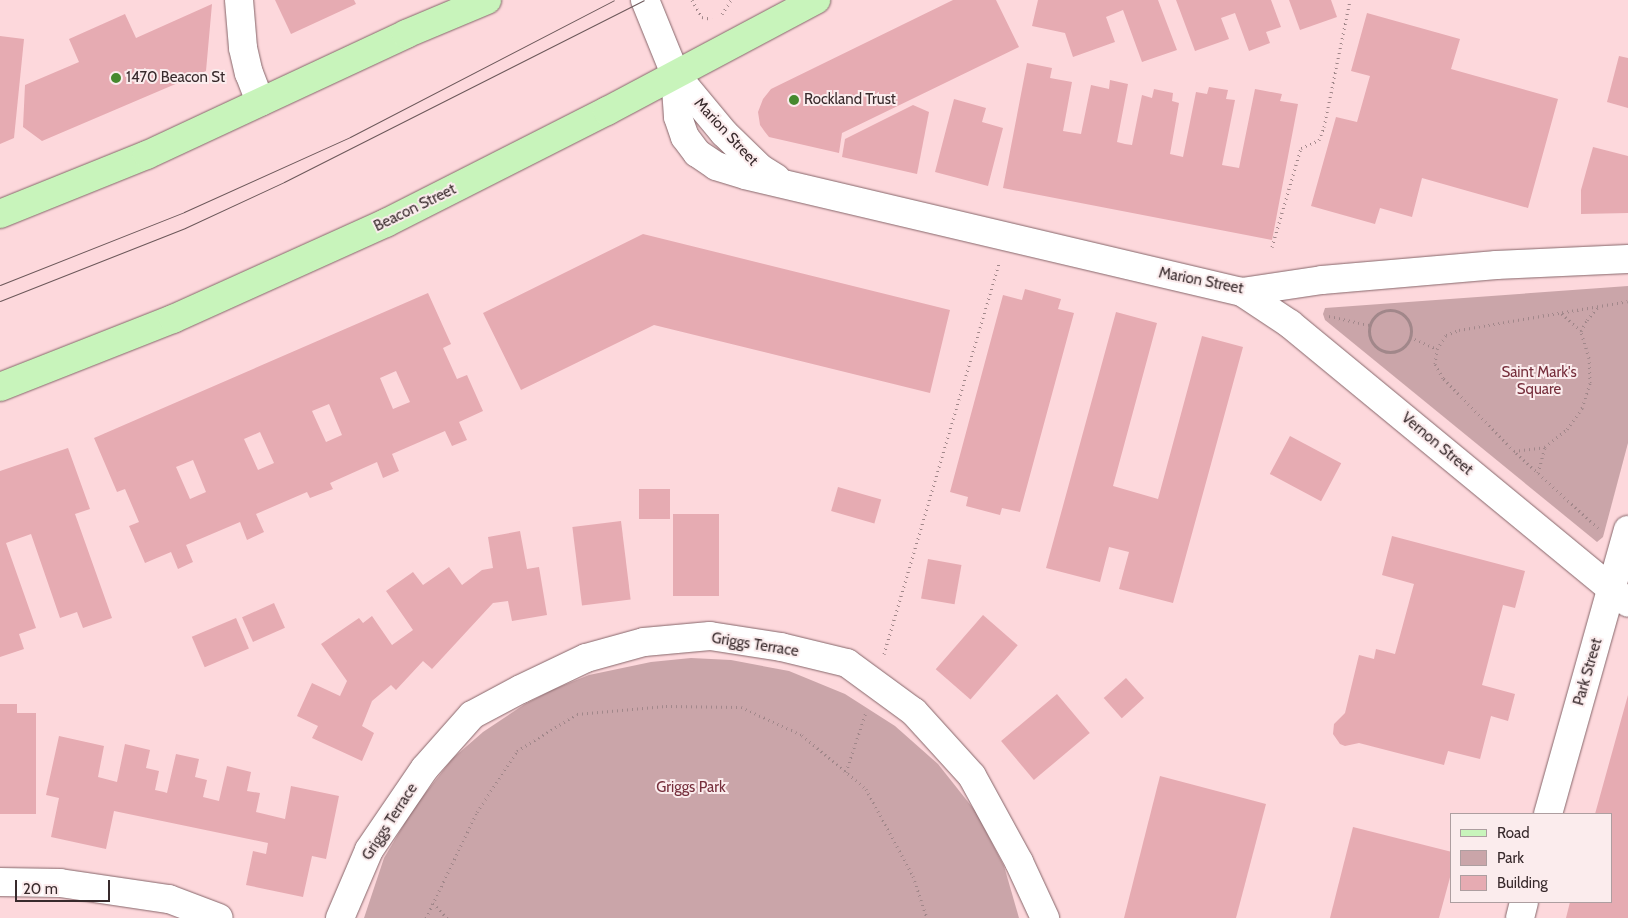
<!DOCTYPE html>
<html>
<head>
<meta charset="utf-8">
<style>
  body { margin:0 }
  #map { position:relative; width:1628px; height:918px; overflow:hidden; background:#fdd8dc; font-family:Cabin,sans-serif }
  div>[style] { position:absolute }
  .green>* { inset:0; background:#caa5a9 }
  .building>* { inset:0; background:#e6abb2; transform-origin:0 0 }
  .path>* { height:3px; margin-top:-1.5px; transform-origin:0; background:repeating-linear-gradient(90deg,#a1878a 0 1px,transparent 0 5px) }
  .path>.ring { margin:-1.5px; padding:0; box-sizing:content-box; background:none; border:3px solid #a1878a; border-radius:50% }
  .roads { filter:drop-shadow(0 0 1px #86666a) drop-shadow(0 0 1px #86666a) }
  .minor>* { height:28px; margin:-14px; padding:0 14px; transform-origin:14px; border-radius:14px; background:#fff }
  .major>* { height:28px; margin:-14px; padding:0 14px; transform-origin:14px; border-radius:14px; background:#c8f4bb }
  .tram>* { height:1px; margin:-0.5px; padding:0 0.5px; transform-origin:0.5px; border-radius:0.5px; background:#6c585a }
  .dots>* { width:14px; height:14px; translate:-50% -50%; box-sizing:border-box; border:2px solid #fbeced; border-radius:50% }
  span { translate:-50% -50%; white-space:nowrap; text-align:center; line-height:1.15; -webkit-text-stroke:4px #fbeced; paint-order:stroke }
  .poi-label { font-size:15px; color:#382a2c }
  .left { translate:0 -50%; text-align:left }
  .street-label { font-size:15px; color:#382a2c }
  .park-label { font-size:15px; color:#762f3c }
  .legend { position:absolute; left:1450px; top:813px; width:162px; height:90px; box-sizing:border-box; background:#fbeced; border:1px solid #ad9ea0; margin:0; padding:6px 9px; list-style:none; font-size:15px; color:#382a2c }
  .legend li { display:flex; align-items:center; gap:10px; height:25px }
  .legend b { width:25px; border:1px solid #ad9ea0 }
  .scale { position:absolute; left:15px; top:880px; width:95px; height:22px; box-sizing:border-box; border:2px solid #382a2c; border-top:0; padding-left:6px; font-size:15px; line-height:18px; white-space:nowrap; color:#382a2c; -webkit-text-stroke:4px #fbeced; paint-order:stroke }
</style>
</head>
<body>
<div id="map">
  <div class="green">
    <i style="clip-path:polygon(1628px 286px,1628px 443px,1603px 537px,1597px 542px,1325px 320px,1323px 314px,1325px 308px)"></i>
    <i style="clip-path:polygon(691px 658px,731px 660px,789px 671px,845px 694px,895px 726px,938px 764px,976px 812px,1004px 866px,1019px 918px,364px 918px,384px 858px,413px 809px,452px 759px,483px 732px,525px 704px,554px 689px,589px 675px,651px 662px)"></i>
  </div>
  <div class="building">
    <i style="clip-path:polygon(275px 0,354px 0,356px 4px,291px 34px)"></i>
    <i style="clip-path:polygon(953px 0,996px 0,1019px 47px,842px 133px,839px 153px,769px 137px,765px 132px,760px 125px,758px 112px,763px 99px,771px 89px)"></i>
    <i style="clip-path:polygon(1038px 0,1158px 0,1177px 50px,1142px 62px,1123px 10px,1106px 17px,1115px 42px,1073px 57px,1065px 33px,1032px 26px)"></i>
    <i style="clip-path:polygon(1176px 0,1271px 0,1281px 27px,1266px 32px,1270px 43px,1249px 51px,1235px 13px,1221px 18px,1229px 39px,1195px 51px)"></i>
    <i style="clip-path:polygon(1289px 0,1331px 0,1337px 17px,1300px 30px)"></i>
    <i style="clip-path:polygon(212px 4px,206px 71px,42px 141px,23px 127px,25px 85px,79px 62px,69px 39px,125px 14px,136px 38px)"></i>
    <i style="clip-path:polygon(1367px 13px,1460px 39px,1451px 69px,1558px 99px,1528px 208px,1422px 178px,1412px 217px,1380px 208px,1375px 224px,1311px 206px,1336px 117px,1357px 122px,1370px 76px,1351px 71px)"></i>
    <i style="clip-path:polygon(0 36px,24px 39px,14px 138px,0 144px)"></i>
    <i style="clip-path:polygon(1619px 56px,1628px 58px,1628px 108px,1607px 102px)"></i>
    <i style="clip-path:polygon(1027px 63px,1052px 68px,1050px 78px,1072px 82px,1063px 131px,1081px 134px,1091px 85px,1109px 89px,1110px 80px,1128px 84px,1117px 142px,1125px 144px,1132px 145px,1142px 95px,1152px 98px,1154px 89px,1173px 93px,1172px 101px,1179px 103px,1170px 154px,1183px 157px,1196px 92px,1207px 94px,1209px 87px,1228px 90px,1226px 99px,1235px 100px,1222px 165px,1239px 168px,1255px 89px,1282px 94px,1280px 101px,1298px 104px,1272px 240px,1003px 188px)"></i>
    <i style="clip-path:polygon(954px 99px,986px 108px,982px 122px,1003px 128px,988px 186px,935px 172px)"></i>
    <i style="clip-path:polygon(913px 105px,929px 112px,917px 174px,842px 157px,845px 139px)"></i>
    <i style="clip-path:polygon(1593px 147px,1628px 156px,1628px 213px,1581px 214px,1581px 190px)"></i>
    <i style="clip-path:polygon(643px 234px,950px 310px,930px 393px,654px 325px,521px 390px,483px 313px)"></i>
    <i style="clip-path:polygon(1025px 289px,1061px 299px,1058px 309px,1074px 313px,1020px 512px,1002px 508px,1000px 515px,966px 506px,968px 497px,950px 492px,1003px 295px,1022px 300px)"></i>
    <i style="clip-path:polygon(evenodd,428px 293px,451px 344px,443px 348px,457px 379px,467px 375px,483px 411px,459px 422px,467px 440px,452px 446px,445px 431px,392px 454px,399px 471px,383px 478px,377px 462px,330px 483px,333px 489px,310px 498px,307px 492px,256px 514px,264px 532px,247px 540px,240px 522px,186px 545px,193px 562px,178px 569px,171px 552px,145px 563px,129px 526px,139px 522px,125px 489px,117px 492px,94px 438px,428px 293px,396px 371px,410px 402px,393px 409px,380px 378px,396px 371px,428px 293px,329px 404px,342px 435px,326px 442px,312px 411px,329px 404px,428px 293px,260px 432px,274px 463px,258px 470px,244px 439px,260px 432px,428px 293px,193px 460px,206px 492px,190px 499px,176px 467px,193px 460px)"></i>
    <i style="clip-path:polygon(1116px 312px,1157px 323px,1113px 486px,1158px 499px,1202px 336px,1243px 347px,1173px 603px,1119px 589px,1129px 552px,1109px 547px,1100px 582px,1046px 568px)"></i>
    <i style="left:1290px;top:436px;width:58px;height:43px;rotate:28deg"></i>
    <i style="clip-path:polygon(68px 448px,90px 509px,75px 514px,112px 618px,83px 628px,77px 612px,60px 618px,31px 534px,6px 543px,36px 628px,19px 634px,24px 649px,0 657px,0 471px)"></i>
    <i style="left:838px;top:487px;width:45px;height:25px;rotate:16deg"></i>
    <i style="left:639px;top:489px;width:31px;height:30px"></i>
    <i style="left:673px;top:514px;width:46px;height:82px"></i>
    <i style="left:621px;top:521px;width:79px;height:49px;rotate:83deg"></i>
    <i style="clip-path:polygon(520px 531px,527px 569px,539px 567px,547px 615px,512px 621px,508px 601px,493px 603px,432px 669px,423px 661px,396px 690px,391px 685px,372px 701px,362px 726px,374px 733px,362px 761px,312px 738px,318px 726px,297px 716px,312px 683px,340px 696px,347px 681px,321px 644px,359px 618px,363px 623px,372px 616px,392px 645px,413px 630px,386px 591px,413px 572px,423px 585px,449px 567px,462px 585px,482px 570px,493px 568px,488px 537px)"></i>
    <i style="clip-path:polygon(1392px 536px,1525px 571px,1515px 608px,1503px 605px,1482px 685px,1515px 694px,1508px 721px,1491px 716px,1480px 759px,1448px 751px,1444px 765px,1359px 743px,1345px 746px,1340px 744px,1333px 734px,1334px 724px,1345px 713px,1359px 655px,1374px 659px,1376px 649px,1395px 654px,1414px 584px,1382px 575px)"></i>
    <i style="left:928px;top:559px;width:34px;height:40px;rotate:10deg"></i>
    <i style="left:274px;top:603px;width:27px;height:35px;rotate:66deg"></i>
    <i style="left:983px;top:615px;width:46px;height:72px;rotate:41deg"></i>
    <i style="left:236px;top:618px;width:33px;height:48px;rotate:67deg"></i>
    <i style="left:1126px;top:678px;width:27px;height:30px;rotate:48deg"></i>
    <i style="left:1057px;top:694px;width:51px;height:73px;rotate:50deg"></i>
    <i style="clip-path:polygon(1628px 695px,1628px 918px,1566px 918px,1570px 902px,1612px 902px,1612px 814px,1595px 814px)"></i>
    <i style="clip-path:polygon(0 704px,17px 704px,17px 713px,36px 713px,36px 814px,0 814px)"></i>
    <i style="clip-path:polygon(59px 736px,104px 746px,98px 777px,117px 782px,125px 744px,150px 750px,146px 768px,159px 771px,155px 790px,164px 792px,167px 793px,176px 754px,199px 759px,195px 777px,207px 780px,203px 797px,219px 801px,227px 766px,251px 772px,247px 791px,260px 793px,256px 812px,285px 819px,291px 786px,339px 796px,326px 859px,312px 856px,303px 897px,246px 885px,253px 851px,266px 854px,268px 843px,114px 811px,106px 849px,51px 837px,59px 798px,46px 795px)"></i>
    <i style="clip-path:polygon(1160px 776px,1266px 804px,1236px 918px,1124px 918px)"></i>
    <i style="clip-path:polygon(1353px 827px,1452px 852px,1452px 870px,1439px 918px,1330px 918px)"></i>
  </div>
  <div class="path">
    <i style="left:692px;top:0;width:20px;rotate:60deg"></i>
    <i style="left:702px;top:17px;width:10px;rotate:11deg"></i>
    <i style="left:722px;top:14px;width:17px;rotate:-57deg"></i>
    <i style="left:1272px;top:247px;width:103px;rotate:-73.7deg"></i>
    <i style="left:1301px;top:148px;width:20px;rotate:-24deg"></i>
    <i style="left:1319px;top:140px;width:14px;rotate:-69deg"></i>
    <i style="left:1324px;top:127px;width:130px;rotate:-78.4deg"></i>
    <i class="ring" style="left:1369px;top:310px;width:39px;height:39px"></i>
    <i style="left:1329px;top:316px;width:41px;rotate:12.7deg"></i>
    <i style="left:1581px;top:331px;width:13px;rotate:-61deg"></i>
    <i style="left:1587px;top:320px;width:16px;rotate:-50deg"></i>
    <i style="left:1410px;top:337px;width:30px;rotate:24deg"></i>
    <i style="left:1514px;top:451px;width:31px;rotate:-7deg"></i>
    <i style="left:1545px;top:447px;width:28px;rotate:-39deg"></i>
    <i style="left:1567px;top:429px;width:26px;rotate:-54deg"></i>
    <i style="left:1582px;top:408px;width:26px;rotate:-72deg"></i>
    <i style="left:1590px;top:383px;width:25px;rotate:-92deg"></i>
    <i style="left:1589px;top:358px;width:28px;rotate:-107deg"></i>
    <i style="left:1581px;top:331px;width:27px;rotate:-138deg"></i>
    <i style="left:1538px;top:473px;width:27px;rotate:-75deg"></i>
    <i style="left:1598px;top:528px;width:114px;rotate:-137.5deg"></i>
    <i style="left:1514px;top:451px;width:102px;rotate:-134.2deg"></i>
    <i style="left:1443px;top:378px;width:16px;rotate:-120deg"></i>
    <i style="left:1435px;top:364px;width:15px;rotate:-82deg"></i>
    <i style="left:1437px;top:349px;width:17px;rotate:-57deg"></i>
    <i style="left:1446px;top:335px;width:14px;rotate:-21deg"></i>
    <i style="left:1459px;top:330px;width:171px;rotate:-9.7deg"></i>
    <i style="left:884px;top:654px;width:407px;rotate:-73.6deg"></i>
    <i style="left:846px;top:772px;width:63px;rotate:-71.6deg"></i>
    <i style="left:433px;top:903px;width:21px;rotate:47deg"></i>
    <i style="left:426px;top:918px;width:118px;rotate:-64.3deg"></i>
    <i style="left:477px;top:812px;width:73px;rotate:-56.7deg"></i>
    <i style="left:517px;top:751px;width:70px;rotate:-31.7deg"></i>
    <i style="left:577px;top:714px;width:89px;rotate:-5.1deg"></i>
    <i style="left:666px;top:706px;width:75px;rotate:0.8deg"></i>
    <i style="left:741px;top:707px;width:67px;rotate:24.7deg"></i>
    <i style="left:802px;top:735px;width:84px;rotate:40.2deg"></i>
    <i style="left:866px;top:789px;width:99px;rotate:61.6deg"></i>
    <i style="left:913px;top:876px;width:44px;rotate:71.6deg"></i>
    <i style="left:1284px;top:918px;width:3px;rotate:-90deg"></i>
  </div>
  <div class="roads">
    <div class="minor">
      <i style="left:239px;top:0;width:48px;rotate:85.2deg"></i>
      <i style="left:243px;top:48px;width:26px;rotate:77deg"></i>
      <i style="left:249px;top:73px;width:31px;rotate:69deg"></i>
      <i style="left:645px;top:0;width:80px;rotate:67.9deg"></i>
      <i style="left:675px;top:74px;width:77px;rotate:50.3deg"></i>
      <i style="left:724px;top:133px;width:50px;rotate:44.2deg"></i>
      <i style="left:760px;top:168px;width:19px;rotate:32deg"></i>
      <i style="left:675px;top:74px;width:43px;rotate:86deg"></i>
      <i style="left:678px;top:117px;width:21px;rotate:71deg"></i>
      <i style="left:685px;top:137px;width:20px;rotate:53deg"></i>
      <i style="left:697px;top:153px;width:23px;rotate:34deg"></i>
      <i style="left:716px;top:166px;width:30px;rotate:17deg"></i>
      <i style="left:745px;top:175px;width:511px;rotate:13.25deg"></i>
      <i style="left:1242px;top:292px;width:81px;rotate:-8.5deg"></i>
      <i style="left:1322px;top:280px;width:175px;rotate:-4.9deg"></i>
      <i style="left:1496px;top:265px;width:132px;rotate:-2.6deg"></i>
      <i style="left:1242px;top:292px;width:58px;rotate:33.7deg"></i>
      <i style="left:1290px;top:324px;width:438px;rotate:39.5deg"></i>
      <i style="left:1548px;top:814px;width:295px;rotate:-74.3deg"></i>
      <i style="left:0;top:882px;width:60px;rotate:1deg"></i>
      <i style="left:60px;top:883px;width:110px;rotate:8.4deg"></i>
      <i style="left:169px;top:899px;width:53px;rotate:20.8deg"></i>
      <i style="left:340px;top:918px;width:74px;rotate:-66.9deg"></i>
      <i style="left:369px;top:850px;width:99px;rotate:-55.7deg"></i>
      <i style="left:425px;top:768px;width:71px;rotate:-48.4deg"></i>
      <i style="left:472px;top:715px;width:55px;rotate:-28deg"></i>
      <i style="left:521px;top:689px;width:72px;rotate:-25.5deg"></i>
      <i style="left:586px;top:658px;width:60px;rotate:-15.4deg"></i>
      <i style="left:644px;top:642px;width:66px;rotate:-5.2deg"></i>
      <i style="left:710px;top:636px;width:72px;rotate:8.8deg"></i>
      <i style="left:781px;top:647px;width:68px;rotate:13.6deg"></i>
      <i style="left:847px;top:663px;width:83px;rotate:36.2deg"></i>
      <i style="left:914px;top:712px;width:86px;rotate:47.8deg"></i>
      <i style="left:972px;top:776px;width:98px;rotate:61.3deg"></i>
      <i style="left:1019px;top:862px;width:62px;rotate:65.1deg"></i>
      <i style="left:1520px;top:918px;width:16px;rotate:-76deg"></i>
    </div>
    <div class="major">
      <i style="left:0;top:214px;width:158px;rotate:-21.9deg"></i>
      <i style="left:147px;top:155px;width:286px;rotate:-25deg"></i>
      <i style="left:406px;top:34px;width:88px;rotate:-22.8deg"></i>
      <i style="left:0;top:387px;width:186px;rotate:-21.5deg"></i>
      <i style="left:173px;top:319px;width:234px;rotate:-24.3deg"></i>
      <i style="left:386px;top:223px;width:248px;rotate:-26.9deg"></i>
      <i style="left:607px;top:111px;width:237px;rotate:-28deg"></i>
    </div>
  </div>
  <div class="tram">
    <i style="left:0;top:285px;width:198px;rotate:-21.6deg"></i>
    <i style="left:184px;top:212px;width:182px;rotate:-24.3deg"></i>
    <i style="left:350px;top:137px;width:297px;rotate:-27.4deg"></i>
    <i style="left:0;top:301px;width:199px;rotate:-21.5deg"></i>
    <i style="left:185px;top:228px;width:109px;rotate:-24.9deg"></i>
    <i style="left:284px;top:182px;width:403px;rotate:-26.8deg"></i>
  </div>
  <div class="dots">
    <i style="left:116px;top:78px;background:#45892e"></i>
    <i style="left:794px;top:100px;background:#45892e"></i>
  </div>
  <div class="poi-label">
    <span class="left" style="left:126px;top:78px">1470 Beacon St</span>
    <span class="left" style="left:804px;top:100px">Rockland Trust</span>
  </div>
  <div class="street-label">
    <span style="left:726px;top:132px;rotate:47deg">Marion Street</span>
    <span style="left:415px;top:208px;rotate:-26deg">Beacon Street</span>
    <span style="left:1201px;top:281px;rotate:11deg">Marion Street</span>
    <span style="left:1437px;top:444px;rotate:40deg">Vernon Street</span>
    <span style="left:755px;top:645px;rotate:9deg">Griggs Terrace</span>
    <span style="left:1588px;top:672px;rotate:-74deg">Park Street</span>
    <span style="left:390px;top:822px;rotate:-57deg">Griggs Terrace</span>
  </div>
  <div class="park-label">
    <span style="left:1539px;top:381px">Saint Mark's<br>Square</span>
    <span style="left:691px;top:788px">Griggs Park</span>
  </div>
  <ul class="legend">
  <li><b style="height:6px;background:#c8f4bb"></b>Road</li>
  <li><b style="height:14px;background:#caa5a9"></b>Park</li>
  <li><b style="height:14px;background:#e6abb2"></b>Building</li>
  </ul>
  <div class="scale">20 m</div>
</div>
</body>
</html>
